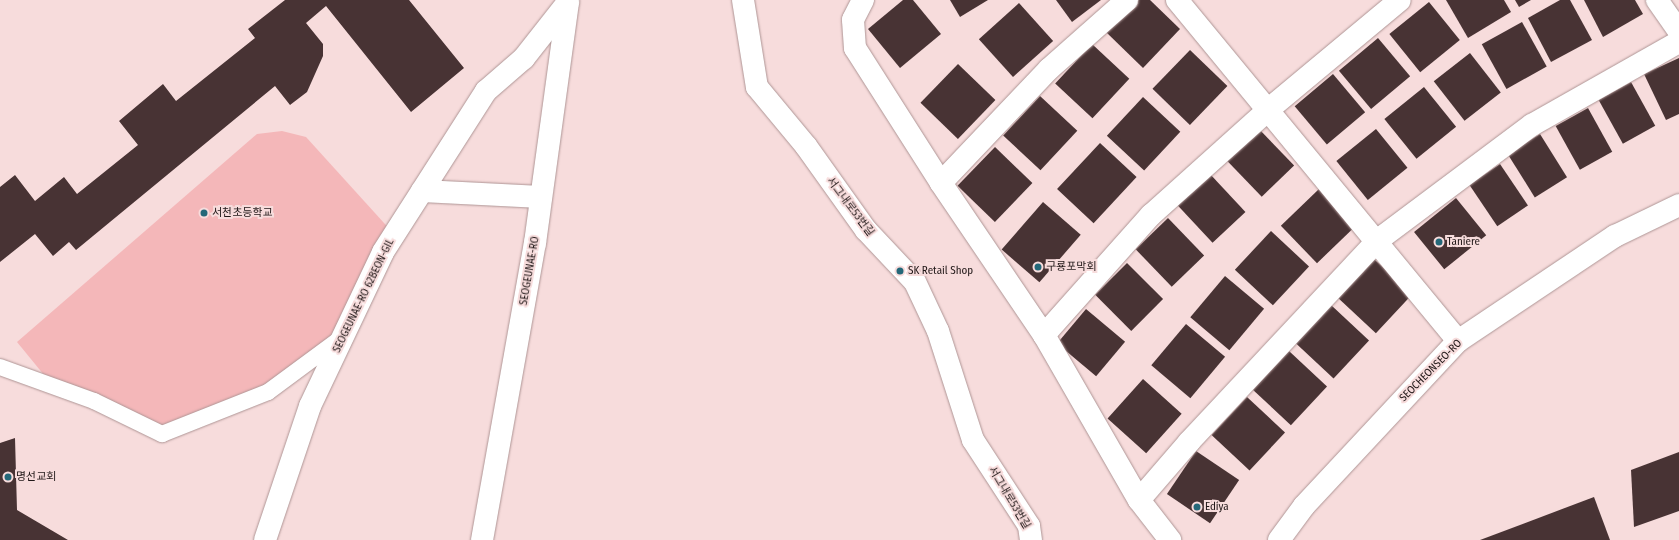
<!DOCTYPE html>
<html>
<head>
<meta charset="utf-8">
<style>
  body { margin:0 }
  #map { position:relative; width:1679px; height:540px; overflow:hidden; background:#f7dcdc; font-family:"Fira Sans Condensed","Noto Sans KR",sans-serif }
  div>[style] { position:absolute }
  .green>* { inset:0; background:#f4b7b9 }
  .building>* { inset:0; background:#483334; transform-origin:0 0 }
  .roads { filter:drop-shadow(0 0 1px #ae9595) drop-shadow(0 0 1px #ae9595) }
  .service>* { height:16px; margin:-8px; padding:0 8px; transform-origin:8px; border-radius:8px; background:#fff }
  .minor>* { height:22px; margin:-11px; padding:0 11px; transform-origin:11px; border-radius:11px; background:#fff }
  .tertiary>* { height:22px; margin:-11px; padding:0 11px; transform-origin:11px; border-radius:11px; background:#fff }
  .dots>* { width:11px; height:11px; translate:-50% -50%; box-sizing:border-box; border:2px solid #f7dcdc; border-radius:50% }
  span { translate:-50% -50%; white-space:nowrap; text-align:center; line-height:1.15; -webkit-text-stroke:4px #f7dcdc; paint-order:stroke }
  .street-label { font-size:11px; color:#201717 }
  .poi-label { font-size:11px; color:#201717 }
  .left { translate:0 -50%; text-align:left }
</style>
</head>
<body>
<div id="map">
  <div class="green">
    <i style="clip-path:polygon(282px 131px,306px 137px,394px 234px,343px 337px,268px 392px,162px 434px,53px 386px,17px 342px,257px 134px)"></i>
  </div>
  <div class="building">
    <i style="clip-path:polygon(285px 0,409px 0,464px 68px,411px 112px,326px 6px,306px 23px,323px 44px,323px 56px,307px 92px,290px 105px,275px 86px,76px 250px,69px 242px,53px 256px,35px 234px,0 262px,0 187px,15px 175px,35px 201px,64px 177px,77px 194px,138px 145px,119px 121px,163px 84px,176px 101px,255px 38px,248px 29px)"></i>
    <i style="clip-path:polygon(903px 0,913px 0,941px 34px,900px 68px,868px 29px)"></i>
    <i style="clip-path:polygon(950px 0,988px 0,960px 17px)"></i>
    <i style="clip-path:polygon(1056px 0,1101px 0,1072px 22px)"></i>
    <i style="clip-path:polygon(1137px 0,1150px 0,1180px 29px,1143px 68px,1106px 32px)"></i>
    <i style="clip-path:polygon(1446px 0,1504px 0,1511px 12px,1468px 38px)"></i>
    <i style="clip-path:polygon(1515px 0,1531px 0,1519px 7px)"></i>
    <i style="clip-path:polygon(1560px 0,1570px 0,1592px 40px,1551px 62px,1528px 18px)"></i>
    <i style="clip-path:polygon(1584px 0,1635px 0,1643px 14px,1603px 37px)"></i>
    <i style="left:1429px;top:2px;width:49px;height:51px;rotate:51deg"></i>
    <i style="left:1019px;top:3px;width:51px;height:54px;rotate:48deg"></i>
    <i style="left:1522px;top:22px;width:51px;height:46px;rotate:61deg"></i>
    <i style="left:1378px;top:38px;width:50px;height:51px;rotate:50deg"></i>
    <i style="left:1092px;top:44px;width:51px;height:54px;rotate:43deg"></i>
    <i style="left:1190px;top:50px;width:52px;height:54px;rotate:44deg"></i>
    <i style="left:1470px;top:53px;width:50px;height:46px;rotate:52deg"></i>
    <i style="clip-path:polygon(1679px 58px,1679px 114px,1666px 120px,1644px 74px)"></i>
    <i style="left:958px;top:64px;width:52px;height:54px;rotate:44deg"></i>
    <i style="left:1333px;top:74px;width:50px;height:50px;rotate:50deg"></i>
    <i style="left:1631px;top:82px;width:50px;height:37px;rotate:61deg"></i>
    <i style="left:1424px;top:87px;width:51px;height:51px;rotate:51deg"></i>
    <i style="left:1040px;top:96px;width:51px;height:54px;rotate:43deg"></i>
    <i style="left:1143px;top:97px;width:51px;height:53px;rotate:43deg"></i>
    <i style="left:1588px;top:108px;width:50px;height:37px;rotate:61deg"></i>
    <i style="left:1258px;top:128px;width:52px;height:45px;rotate:46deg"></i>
    <i style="left:1376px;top:129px;width:50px;height:51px;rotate:51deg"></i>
    <i style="left:1540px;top:134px;width:51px;height:38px;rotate:58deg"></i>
    <i style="left:1100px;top:143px;width:50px;height:63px;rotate:43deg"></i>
    <i style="left:995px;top:147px;width:52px;height:54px;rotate:44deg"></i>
    <i style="left:1500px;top:164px;width:50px;height:37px;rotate:56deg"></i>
    <i style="left:1210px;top:174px;width:52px;height:45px;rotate:47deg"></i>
    <i style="left:1319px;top:189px;width:52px;height:53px;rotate:46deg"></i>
    <i style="left:1456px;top:198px;width:48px;height:54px;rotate:51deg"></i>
    <i style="left:1043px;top:202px;width:50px;height:63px;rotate:41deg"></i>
    <i style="left:1168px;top:218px;width:52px;height:45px;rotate:46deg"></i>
    <i style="left:1271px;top:231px;width:52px;height:53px;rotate:43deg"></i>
    <i style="left:1374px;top:259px;width:52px;height:53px;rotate:43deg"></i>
    <i style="left:1127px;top:263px;width:51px;height:45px;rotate:45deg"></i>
    <i style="left:1225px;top:276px;width:51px;height:54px;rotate:40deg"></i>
    <i style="left:1331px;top:305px;width:52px;height:52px;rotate:43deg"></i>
    <i style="left:1086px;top:309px;width:51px;height:45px;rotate:40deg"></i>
    <i style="left:1186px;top:324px;width:51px;height:54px;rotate:40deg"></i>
    <i style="left:1289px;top:351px;width:52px;height:53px;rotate:43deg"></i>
    <i style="left:1143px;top:379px;width:52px;height:53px;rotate:42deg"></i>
    <i style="left:1247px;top:397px;width:52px;height:52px;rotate:43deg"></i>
    <i style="clip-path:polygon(15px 438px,17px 510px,68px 540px,0 540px,0 443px)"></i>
    <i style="left:1196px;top:451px;width:52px;height:52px;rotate:34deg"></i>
    <i style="clip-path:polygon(1679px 452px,1679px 511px,1634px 527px,1631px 470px)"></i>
    <i style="clip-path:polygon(1594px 497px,1610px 540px,1480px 540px)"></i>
  </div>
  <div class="roads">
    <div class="service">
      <i style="left:0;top:367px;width:100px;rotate:19.9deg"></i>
      <i style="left:94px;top:401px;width:76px;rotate:25.9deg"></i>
      <i style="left:162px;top:434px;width:114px;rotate:-21.6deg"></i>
      <i style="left:268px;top:392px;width:91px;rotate:-36.5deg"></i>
    </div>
    <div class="minor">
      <i style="left:743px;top:0;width:88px;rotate:80.9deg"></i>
      <i style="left:757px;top:87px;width:77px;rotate:50.3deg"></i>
      <i style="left:806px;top:146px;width:103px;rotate:54.5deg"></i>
      <i style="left:866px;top:230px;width:71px;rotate:46.7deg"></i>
      <i style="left:915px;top:282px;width:54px;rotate:64.9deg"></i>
      <i style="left:938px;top:331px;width:114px;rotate:72.2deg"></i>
      <i style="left:973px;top:440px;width:103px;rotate:56.9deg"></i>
      <i style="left:1029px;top:526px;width:14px;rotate:82deg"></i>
      <i style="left:863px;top:0;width:22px;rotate:117deg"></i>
      <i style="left:853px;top:20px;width:28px;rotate:86deg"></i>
      <i style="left:855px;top:48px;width:160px;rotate:57.5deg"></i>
      <i style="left:1127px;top:0;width:104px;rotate:138.5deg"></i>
      <i style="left:1049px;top:69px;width:157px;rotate:133.5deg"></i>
      <i style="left:941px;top:183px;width:184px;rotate:55.9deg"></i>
      <i style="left:1044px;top:335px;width:161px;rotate:-48.3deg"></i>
      <i style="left:1151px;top:215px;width:159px;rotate:-41.9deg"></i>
      <i style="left:1269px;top:109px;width:170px;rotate:-39.8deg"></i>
      <i style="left:1177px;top:0;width:442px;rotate:50.5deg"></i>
      <i style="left:1657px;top:0;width:39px;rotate:55deg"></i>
      <i style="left:422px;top:191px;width:119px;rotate:2.9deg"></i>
      <i style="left:1044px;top:335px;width:190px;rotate:60.1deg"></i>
      <i style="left:1139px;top:500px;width:77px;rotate:-49.2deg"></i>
      <i style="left:1189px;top:442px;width:277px;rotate:-46.9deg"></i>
      <i style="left:1378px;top:240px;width:192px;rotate:-36.8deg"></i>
      <i style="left:1532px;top:125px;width:169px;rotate:-29.5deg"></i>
      <i style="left:1139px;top:500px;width:51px;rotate:52.2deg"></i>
      <i style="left:265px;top:540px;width:141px;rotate:-71.4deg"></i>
      <i style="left:310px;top:406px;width:170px;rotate:-64.6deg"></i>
      <i style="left:383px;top:252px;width:191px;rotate:-57.4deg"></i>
      <i style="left:486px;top:91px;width:50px;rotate:-41deg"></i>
      <i style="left:524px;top:58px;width:71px;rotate:-51.8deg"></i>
      <i style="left:482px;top:540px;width:302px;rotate:-79.9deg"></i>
      <i style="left:535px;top:243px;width:243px;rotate:-82.2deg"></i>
    </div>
    <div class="tertiary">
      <i style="left:1279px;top:540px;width:42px;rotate:-53.7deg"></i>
      <i style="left:1304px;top:506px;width:226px;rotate:-47deg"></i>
      <i style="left:1458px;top:341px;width:189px;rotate:-33.8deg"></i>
      <i style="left:1615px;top:236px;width:71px;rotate:-25.8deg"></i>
    </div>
  </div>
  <div class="dots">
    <i style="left:204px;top:213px;background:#246879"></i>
    <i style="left:1439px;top:242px;background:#246879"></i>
    <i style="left:1038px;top:267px;background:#246879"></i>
    <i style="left:900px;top:271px;background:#246879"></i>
    <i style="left:8px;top:477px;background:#246879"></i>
    <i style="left:1197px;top:507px;background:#246879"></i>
  </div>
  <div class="street-label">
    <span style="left:850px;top:207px;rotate:53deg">서그내로53번길</span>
    <span style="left:530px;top:271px;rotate:-80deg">SEOGEUNAE-RO</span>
    <span style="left:364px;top:296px;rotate:-64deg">SEOGEUNAE-RO 62BEON-GIL</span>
    <span style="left:1431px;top:371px;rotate:-45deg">SEOCHEONSEO-RO</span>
    <span style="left:1009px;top:498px;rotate:59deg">서그내로53번길</span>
  </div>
  <div class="poi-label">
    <span class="left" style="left:212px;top:213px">서천초등학교</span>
    <span class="left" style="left:1447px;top:242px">Taniere</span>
    <span class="left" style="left:1046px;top:267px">구룡포막회</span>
    <span class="left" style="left:908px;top:271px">SK Retail Shop</span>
    <span class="left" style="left:16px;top:477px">명선교회</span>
    <span class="left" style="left:1205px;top:507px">Ediya</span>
  </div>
</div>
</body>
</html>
